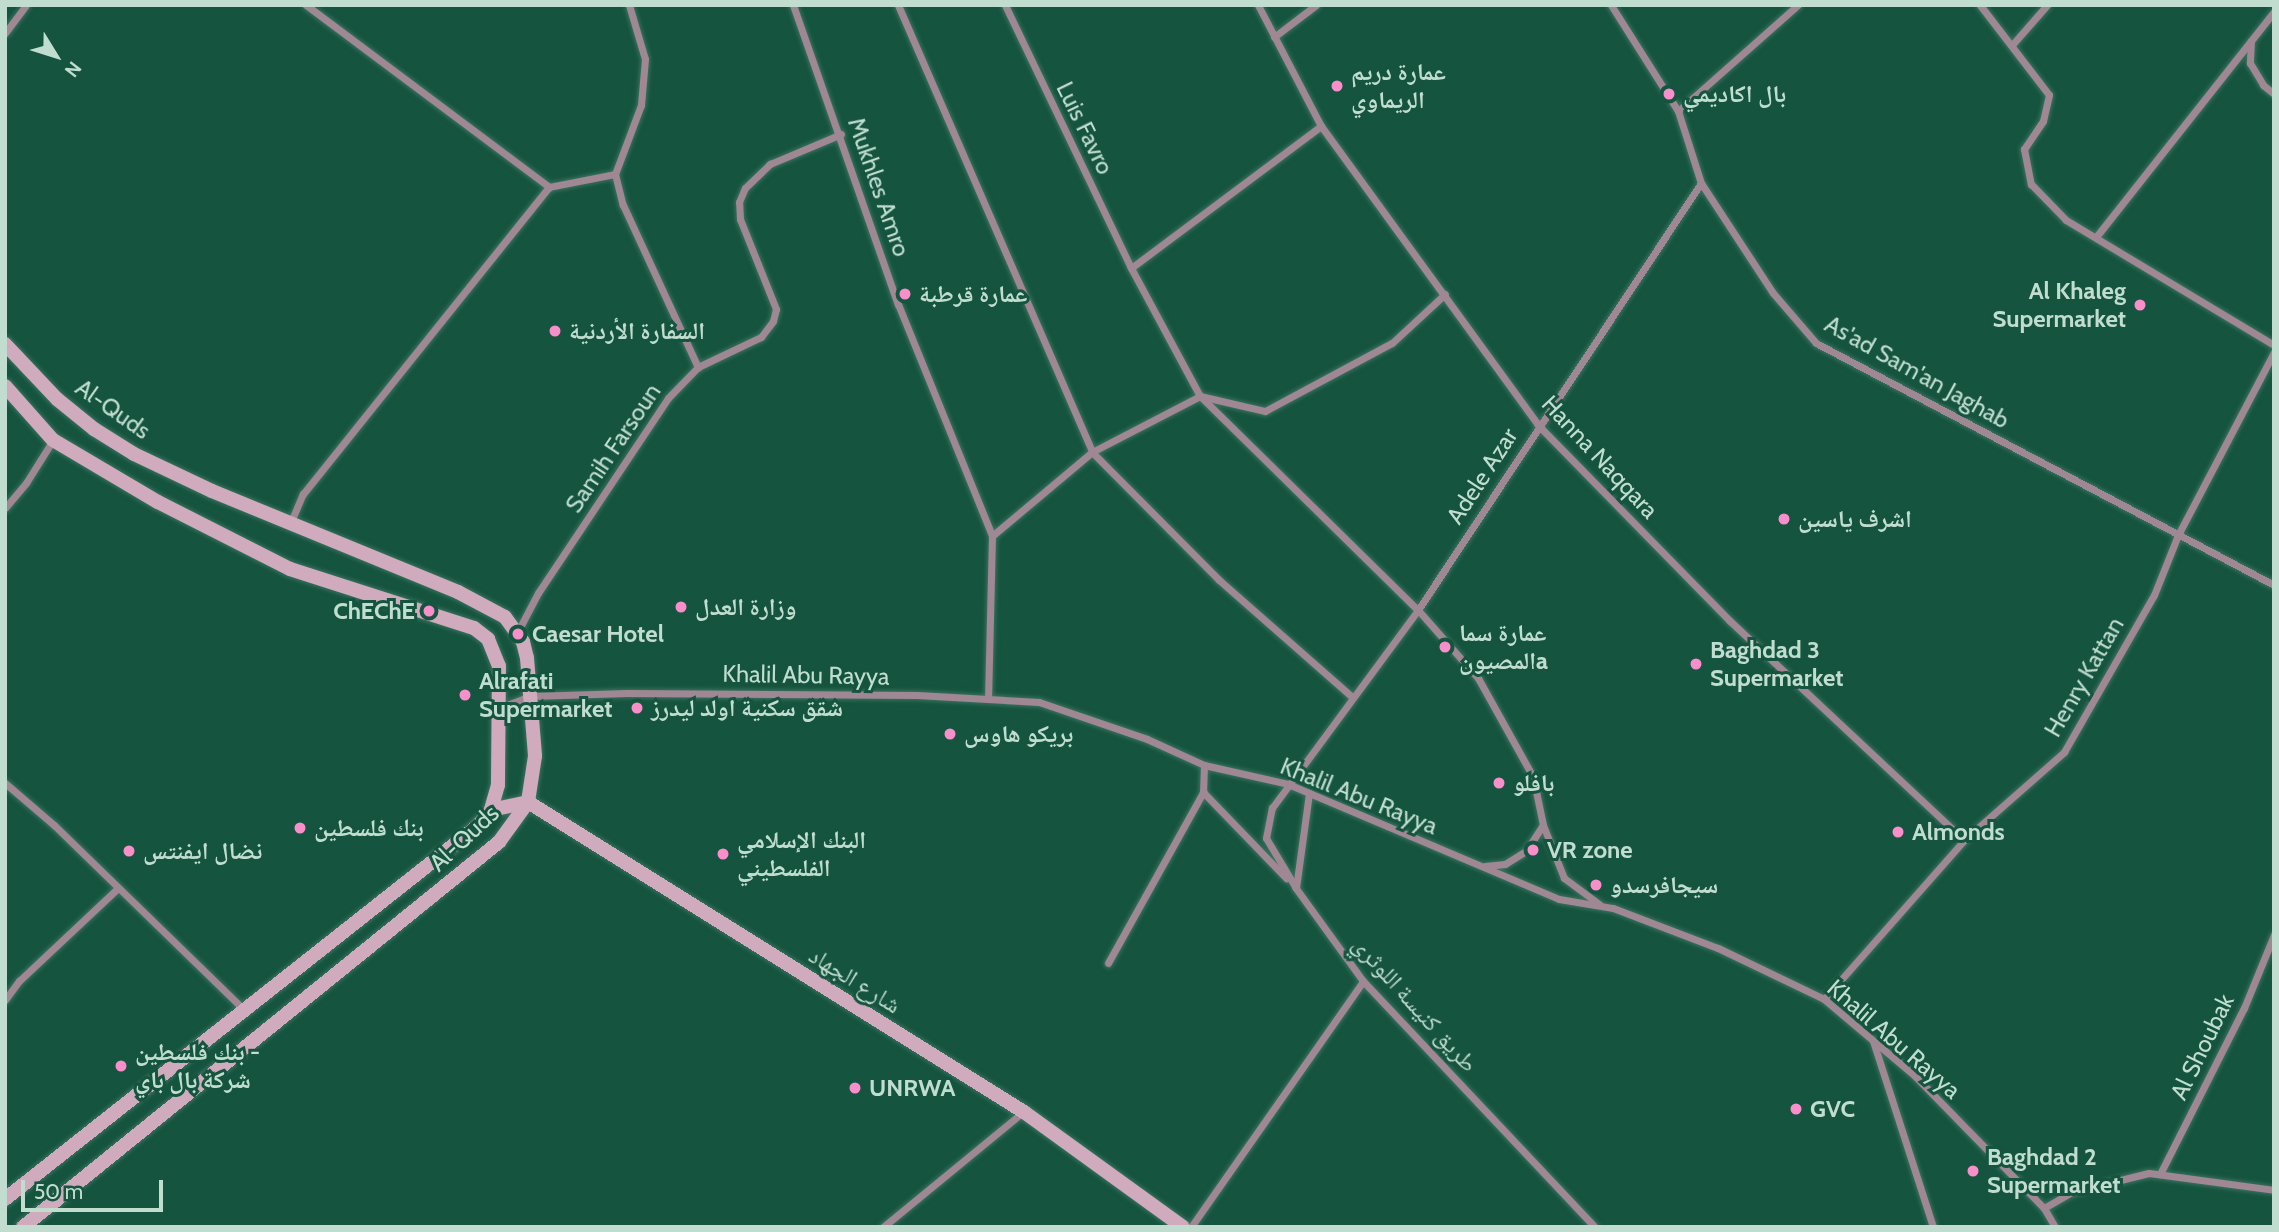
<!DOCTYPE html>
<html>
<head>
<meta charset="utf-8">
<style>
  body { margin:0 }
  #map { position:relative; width:2279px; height:1232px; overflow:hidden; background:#15543f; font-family:Cabin,"Noto Naskh Arabic",sans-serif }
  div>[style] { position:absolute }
  .roads { filter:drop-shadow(0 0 2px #3b725f) drop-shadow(0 0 2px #3b725f) }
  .street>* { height:7px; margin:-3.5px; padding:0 3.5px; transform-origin:3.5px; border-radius:3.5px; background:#9f8893 }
  .secondary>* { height:14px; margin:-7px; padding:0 7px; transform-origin:7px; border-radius:7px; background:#cfabbd }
  .dots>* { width:19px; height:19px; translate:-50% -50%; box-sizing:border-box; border:4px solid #15543f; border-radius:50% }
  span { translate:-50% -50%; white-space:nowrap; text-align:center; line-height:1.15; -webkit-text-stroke:6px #15543f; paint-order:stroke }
  .poi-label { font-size:24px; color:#c0ddd0; font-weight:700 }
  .left { translate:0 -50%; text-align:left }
  .right { translate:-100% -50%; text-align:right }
  .street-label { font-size:24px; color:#c0ddd0 }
  .frame { position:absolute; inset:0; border:7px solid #c0ddd0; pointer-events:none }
  .north { position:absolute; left:21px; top:21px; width:70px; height:70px; -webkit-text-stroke:5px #15543f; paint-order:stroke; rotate:128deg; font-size:19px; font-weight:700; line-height:28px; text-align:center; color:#c0ddd0 }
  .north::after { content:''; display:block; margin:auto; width:24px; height:32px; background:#c0ddd0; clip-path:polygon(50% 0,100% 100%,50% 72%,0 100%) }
  .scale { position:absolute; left:21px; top:1180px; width:142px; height:32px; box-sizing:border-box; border:4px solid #c0ddd0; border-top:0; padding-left:9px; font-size:21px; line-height:24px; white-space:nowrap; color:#c0ddd0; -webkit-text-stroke:5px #15543f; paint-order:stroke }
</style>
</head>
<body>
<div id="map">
  <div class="roads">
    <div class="street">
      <i style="left:306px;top:5px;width:304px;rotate:36.8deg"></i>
      <i style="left:549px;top:187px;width:67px;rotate:-11.1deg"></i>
      <i style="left:629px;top:5px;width:56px;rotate:73.5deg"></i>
      <i style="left:645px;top:59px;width:46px;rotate:95deg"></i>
      <i style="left:641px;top:105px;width:74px;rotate:110.6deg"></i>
      <i style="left:615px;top:174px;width:32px;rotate:76deg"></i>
      <i style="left:623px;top:205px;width:179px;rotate:65.2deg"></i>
      <i style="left:793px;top:5px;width:317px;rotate:70.7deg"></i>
      <i style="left:898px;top:304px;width:250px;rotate:67.9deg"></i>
      <i style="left:992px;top:536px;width:163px;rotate:91.4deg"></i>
      <i style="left:898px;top:5px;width:487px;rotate:66.5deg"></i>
      <i style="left:1092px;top:452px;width:180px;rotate:45.2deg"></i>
      <i style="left:1219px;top:580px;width:177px;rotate:41.3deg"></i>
      <i style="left:1005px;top:5px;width:292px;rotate:64.4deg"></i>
      <i style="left:1258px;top:5px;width:136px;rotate:62.5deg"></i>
      <i style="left:1321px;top:126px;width:369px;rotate:54deg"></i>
      <i style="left:1538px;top:425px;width:274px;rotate:45.6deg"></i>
      <i style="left:1730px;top:621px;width:320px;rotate:43.1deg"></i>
      <i style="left:1611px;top:5px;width:125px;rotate:57.7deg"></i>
      <i style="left:1678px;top:111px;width:76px;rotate:72.3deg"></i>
      <i style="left:1701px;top:183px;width:131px;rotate:56.8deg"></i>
      <i style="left:1773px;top:293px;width:66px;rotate:49.3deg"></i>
      <i style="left:1816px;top:343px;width:518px;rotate:27.85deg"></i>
      <i style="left:1980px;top:5px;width:113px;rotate:52.5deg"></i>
      <i style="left:2049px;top:95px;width:27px;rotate:103deg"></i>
      <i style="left:2043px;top:121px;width:34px;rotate:124deg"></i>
      <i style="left:2024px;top:149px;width:36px;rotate:79deg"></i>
      <i style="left:2031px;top:184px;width:50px;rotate:45.8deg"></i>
      <i style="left:2066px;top:220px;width:243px;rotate:31deg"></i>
      <i style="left:5px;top:33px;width:35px;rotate:-53deg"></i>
      <i style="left:1274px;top:37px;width:53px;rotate:-37.3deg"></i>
      <i style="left:2251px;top:41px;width:22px;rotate:93deg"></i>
      <i style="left:2250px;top:63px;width:26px;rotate:59deg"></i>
      <i style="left:2263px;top:85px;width:14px;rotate:39deg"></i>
      <i style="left:2012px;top:45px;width:53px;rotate:-48.8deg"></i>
      <i style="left:1678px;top:111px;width:160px;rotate:-41.5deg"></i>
      <i style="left:1321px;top:126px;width:237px;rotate:143.2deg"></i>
      <i style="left:1131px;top:268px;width:145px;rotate:61.7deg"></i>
      <i style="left:1200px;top:396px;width:305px;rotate:44.5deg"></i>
      <i style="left:1418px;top:610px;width:91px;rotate:48.6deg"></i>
      <i style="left:1478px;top:678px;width:113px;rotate:60.9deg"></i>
      <i style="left:1533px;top:777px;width:49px;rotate:78.2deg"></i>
      <i style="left:1543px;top:825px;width:57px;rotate:68.4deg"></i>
      <i style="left:1564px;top:878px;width:44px;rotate:36.6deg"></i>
      <i style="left:2096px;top:237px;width:287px;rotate:-51.7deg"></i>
      <i style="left:5px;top:508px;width:33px;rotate:-50deg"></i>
      <i style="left:26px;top:483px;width:51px;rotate:-57.9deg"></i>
      <i style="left:290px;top:524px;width:33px;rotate:-67deg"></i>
      <i style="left:303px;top:494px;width:393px;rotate:-51.3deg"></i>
      <i style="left:992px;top:536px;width:131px;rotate:-40deg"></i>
      <i style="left:1092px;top:452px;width:122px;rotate:-27.4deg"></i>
      <i style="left:1200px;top:396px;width:67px;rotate:13deg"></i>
      <i style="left:1265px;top:411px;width:144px;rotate:-28.2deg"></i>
      <i style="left:1392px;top:343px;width:72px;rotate:-42.8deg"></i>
      <i style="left:517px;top:633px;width:45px;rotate:-62.3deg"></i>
      <i style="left:538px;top:593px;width:234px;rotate:-56.3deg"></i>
      <i style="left:668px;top:398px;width:43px;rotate:-45.9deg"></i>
      <i style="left:698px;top:367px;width:70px;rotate:-25.5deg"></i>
      <i style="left:761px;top:337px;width:20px;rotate:-53deg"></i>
      <i style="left:773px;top:321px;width:12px;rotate:-76deg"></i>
      <i style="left:776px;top:309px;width:97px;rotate:-111.8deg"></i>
      <i style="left:740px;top:219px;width:17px;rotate:-93deg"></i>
      <i style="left:739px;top:202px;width:15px;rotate:-67deg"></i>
      <i style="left:745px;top:188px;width:35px;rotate:-44deg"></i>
      <i style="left:770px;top:164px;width:77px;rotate:-22.9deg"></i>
      <i style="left:499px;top:708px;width:33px;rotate:-21deg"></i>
      <i style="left:530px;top:696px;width:97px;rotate:-1.8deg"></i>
      <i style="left:627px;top:693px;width:290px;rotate:0.4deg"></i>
      <i style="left:917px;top:695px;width:122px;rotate:3.3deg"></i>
      <i style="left:1039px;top:702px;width:114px;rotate:18.9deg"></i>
      <i style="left:1147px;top:739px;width:63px;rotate:24.5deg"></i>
      <i style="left:1204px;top:765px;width:86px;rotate:12.7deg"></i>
      <i style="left:1288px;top:784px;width:294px;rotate:23deg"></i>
      <i style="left:1559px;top:899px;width:55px;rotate:9.5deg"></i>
      <i style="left:1613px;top:908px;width:112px;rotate:20.9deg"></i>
      <i style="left:1718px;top:948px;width:118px;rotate:25.7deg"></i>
      <i style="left:1824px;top:999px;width:119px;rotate:40.2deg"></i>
      <i style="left:1915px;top:1076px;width:185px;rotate:45.7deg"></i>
      <i style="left:2044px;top:1208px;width:22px;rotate:60deg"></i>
      <i style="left:1204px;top:765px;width:27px;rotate:92deg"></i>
      <i style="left:1203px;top:792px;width:120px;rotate:46deg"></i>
      <i style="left:5px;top:783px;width:65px;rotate:40.6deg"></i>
      <i style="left:54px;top:825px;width:264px;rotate:44.2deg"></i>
      <i style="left:1485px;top:866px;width:20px;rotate:-6deg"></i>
      <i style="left:1505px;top:864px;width:25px;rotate:-32deg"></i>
      <i style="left:1526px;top:851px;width:31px;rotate:-57deg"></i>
      <i style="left:1295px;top:887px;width:116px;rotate:54.1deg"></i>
      <i style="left:1363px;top:981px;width:338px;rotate:46.7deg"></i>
      <i style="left:1296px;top:888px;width:58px;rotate:-121deg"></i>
      <i style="left:1266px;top:838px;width:31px;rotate:-79deg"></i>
      <i style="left:1272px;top:808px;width:246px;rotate:-53.6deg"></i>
      <i style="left:1418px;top:610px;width:512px;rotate:-56.47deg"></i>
      <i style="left:1296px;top:888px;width:96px;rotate:-82.2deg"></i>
      <i style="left:1108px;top:963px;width:196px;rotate:-60.9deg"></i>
      <i style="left:1824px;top:999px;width:212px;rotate:-48.6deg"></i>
      <i style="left:1964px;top:840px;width:133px;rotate:-41.3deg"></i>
      <i style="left:2064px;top:752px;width:181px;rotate:-60.2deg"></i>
      <i style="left:2154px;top:595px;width:65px;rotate:-68.2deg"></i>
      <i style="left:2178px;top:535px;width:207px;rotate:-62.3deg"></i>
      <i style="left:5px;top:1000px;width:24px;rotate:-54deg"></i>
      <i style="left:19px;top:981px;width:136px;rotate:-43.2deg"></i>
      <i style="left:1873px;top:1041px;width:195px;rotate:72.1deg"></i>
      <i style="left:2160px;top:1174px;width:186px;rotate:-63.2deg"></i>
      <i style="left:2244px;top:1008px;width:79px;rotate:-67.7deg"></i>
      <i style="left:2044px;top:1208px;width:32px;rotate:-30deg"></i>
      <i style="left:2072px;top:1192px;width:79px;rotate:-13.9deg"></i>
      <i style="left:2149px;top:1173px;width:126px;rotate:7.7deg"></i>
      <i style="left:883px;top:1227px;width:181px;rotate:-39.4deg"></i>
      <i style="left:1191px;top:1227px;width:300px;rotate:-55deg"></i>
    </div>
    <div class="secondary">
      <i style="left:5px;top:344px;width:76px;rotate:46.6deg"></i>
      <i style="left:57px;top:399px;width:48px;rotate:39deg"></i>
      <i style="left:94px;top:429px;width:47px;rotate:32deg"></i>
      <i style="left:134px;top:454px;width:86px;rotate:25.4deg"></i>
      <i style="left:212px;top:491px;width:266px;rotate:22.3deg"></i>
      <i style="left:458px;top:592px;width:53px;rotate:28deg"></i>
      <i style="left:505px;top:617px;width:31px;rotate:54deg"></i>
      <i style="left:523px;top:642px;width:16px;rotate:76deg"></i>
      <i style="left:527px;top:658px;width:98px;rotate:85.3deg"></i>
      <i style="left:535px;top:756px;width:47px;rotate:98.7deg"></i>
      <i style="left:528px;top:802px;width:49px;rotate:125.9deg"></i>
      <i style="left:499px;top:842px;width:612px;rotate:141.03deg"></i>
      <i style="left:5px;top:386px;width:72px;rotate:48.4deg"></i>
      <i style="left:53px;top:440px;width:122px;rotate:30.6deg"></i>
      <i style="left:158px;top:502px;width:148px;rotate:26.9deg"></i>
      <i style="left:290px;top:569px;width:193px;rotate:17.8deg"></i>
      <i style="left:474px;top:628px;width:18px;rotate:38deg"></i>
      <i style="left:488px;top:639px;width:29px;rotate:68deg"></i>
      <i style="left:499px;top:666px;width:119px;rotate:90.5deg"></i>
      <i style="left:498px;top:785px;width:29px;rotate:106deg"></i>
      <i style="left:490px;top:813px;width:21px;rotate:135deg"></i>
      <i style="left:475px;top:828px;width:599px;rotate:141.71deg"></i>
      <i style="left:491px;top:810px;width:38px;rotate:-12deg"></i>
      <i style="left:528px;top:802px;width:585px;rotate:32.01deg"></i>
      <i style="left:1024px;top:1112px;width:196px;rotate:35.9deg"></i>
    </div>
  </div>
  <div class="dots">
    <i style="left:1337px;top:86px;background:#f98fca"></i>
    <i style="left:1669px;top:94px;background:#f98fca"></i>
    <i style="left:905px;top:294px;background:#f98fca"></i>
    <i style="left:2140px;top:305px;background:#f98fca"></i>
    <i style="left:555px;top:331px;background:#f98fca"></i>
    <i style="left:1784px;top:519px;background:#f98fca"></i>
    <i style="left:681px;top:607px;background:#f98fca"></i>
    <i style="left:429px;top:611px;background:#f98fca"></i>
    <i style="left:518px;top:634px;background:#f98fca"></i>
    <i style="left:1445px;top:647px;background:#f98fca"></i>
    <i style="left:1696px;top:664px;background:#f98fca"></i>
    <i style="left:465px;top:695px;background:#f98fca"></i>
    <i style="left:637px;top:708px;background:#f98fca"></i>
    <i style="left:950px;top:734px;background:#f98fca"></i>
    <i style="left:1499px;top:783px;background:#f98fca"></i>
    <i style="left:300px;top:828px;background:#f98fca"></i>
    <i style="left:1898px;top:832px;background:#f98fca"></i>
    <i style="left:1533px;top:850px;background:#f98fca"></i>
    <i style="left:129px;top:851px;background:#f98fca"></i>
    <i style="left:723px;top:854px;background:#f98fca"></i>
    <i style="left:1596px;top:885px;background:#f98fca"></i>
    <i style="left:121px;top:1066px;background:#f98fca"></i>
    <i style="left:855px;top:1088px;background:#f98fca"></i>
    <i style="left:1796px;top:1109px;background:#f98fca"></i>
    <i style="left:1973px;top:1171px;background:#f98fca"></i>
  </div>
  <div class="poi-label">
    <span class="left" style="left:1351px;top:86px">عمارة دريم<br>الريماوي</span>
    <span class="left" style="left:1683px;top:94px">بال اكاديمي</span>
    <span class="right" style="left:2126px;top:305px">Al Khaleg<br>Supermarket</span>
    <span class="left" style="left:919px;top:294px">عمارة قرطبة</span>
    <span class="left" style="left:569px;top:331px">السفارة الأردنية</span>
    <span class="left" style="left:1798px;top:519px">اشرف ياسين</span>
    <span class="left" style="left:695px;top:607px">وزارة العدل</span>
    <span class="right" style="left:415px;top:611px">ChEChE</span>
    <span class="left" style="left:1459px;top:647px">عمارة سما<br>المصيونa</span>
    <span class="left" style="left:532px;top:634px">Caesar Hotel</span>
    <span class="left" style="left:1710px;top:664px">Baghdad 3<br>Supermarket</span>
    <span class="left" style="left:479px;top:695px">Alrafati<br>Supermarket</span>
    <span class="left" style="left:651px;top:708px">شقق سكنية اولد ليدرز</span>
    <span class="left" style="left:964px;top:734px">بريكو هاوس</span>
    <span class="left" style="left:1513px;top:783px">بافلو</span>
    <span class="left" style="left:314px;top:828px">بنك فلسطين</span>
    <span class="left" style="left:1912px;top:832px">Almonds</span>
    <span class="left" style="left:737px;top:854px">البنك الإسلامي<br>الفلسطيني</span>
    <span class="left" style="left:1547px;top:850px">VR zone</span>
    <span class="left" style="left:143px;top:851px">نضال ايفنتس</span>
    <span class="left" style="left:1610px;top:885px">سيجافرسدو</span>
    <span class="left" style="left:135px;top:1066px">بنك فلسطين -<br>شركة بال باي</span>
    <span class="left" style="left:869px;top:1088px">UNRWA</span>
    <span class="left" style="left:1810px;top:1109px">GVC</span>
    <span class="left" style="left:1987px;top:1171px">Baghdad 2<br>Supermarket</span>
  </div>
  <div class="street-label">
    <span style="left:1085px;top:128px;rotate:64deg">Luis Favro</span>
    <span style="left:879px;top:187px;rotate:71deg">Mukhles Amro</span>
    <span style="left:1917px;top:372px;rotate:29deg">As'ad Sam'an Jaghab</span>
    <span style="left:113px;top:409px;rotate:35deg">Al-Quds</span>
    <span style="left:613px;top:448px;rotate:-56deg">Samih Farsoun</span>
    <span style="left:1600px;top:457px;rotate:47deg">Hanna Naqqara</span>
    <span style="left:1482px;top:476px;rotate:-57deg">Adele Azar</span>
    <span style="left:806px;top:675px;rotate:1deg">Khalil Abu Rayya</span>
    <span style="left:2084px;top:677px;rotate:-60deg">Henry Kattan</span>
    <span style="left:1359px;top:796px;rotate:22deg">Khalil Abu Rayya</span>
    <span style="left:464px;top:838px;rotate:-43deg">Al-Quds</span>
    <span style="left:855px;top:980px;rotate:32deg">شارع الجهاد</span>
    <span style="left:1415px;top:1004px;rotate:48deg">طريق كنيسة اللوثري</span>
    <span style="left:1894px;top:1039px;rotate:41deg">Khalil Abu Rayya</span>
    <span style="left:2202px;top:1047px;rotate:-64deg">Al Shoubak</span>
  </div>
  <div class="frame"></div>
  <div class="north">N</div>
  <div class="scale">50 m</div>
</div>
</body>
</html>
